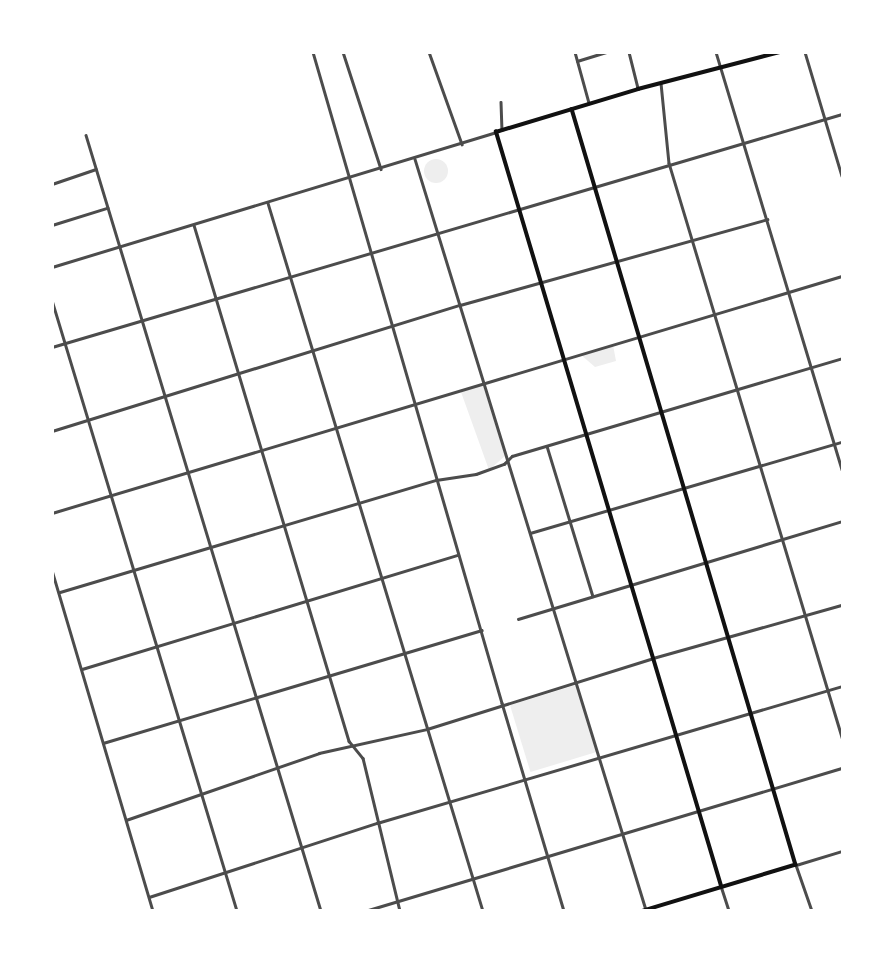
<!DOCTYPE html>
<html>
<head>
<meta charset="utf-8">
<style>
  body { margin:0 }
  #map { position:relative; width:895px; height:963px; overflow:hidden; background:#fff; font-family:"Titillium Web",sans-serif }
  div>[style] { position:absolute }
  .green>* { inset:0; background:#eee; transform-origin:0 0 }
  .round { border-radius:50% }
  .minor>* { height:2.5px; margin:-1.25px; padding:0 1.25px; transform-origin:1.25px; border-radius:1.25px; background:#4c4c4c }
  .tertiary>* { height:2.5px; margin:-1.25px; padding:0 1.25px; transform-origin:1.25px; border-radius:1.25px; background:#4c4c4c }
  .trunk>* { height:3.5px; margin:-1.75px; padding:0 1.75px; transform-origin:1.75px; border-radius:1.75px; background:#111 }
  span { translate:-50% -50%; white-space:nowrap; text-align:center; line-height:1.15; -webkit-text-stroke:5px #fff; paint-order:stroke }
  .frame { position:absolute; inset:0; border:54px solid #fff; pointer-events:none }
</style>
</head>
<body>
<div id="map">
  <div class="green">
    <i class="round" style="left:424px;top:159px;width:24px;height:24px"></i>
    <i style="clip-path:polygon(613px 345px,616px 361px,595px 367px,580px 354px)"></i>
    <i style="clip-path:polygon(483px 385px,505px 456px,489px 470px,461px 392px)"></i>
    <i style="left:576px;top:685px;width:70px;height:69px;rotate:73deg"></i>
  </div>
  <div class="minor">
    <i style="left:343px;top:52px;width:123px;rotate:72deg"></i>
    <i style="left:429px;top:52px;width:98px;rotate:70.3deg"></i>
    <i style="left:575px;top:52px;width:53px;rotate:74.6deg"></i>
    <i style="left:629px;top:52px;width:38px;rotate:76deg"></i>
    <i style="left:716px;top:52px;width:436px;rotate:73.2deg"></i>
    <i style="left:805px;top:52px;width:129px;rotate:73.4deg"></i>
    <i style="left:577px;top:61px;width:31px;rotate:-17deg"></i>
    <i style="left:661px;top:83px;width:80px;rotate:84.3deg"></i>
    <i style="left:669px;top:163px;width:600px;rotate:73.23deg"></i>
    <i style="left:501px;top:102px;width:28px;rotate:88deg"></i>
    <i style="left:86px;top:135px;width:811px;rotate:73.15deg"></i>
    <i style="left:415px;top:159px;width:786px;rotate:72.9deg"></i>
    <i style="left:52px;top:184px;width:46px;rotate:-18.8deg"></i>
    <i style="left:268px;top:203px;width:740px;rotate:73.11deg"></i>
    <i style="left:52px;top:225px;width:58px;rotate:-17.2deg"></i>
    <i style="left:194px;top:225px;width:539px;rotate:73.28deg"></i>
    <i style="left:349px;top:741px;width:22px;rotate:51deg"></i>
    <i style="left:363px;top:758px;width:157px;rotate:76.4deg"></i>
    <i style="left:52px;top:267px;width:464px;rotate:-16.9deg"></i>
    <i style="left:52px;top:300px;width:638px;rotate:73.15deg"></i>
    <i style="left:52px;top:347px;width:824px;rotate:-16.43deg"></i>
    <i style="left:52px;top:431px;width:427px;rotate:-17.2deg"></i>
    <i style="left:460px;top:305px;width:319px;rotate:-15.6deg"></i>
    <i style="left:547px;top:446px;width:157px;rotate:73deg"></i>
    <i style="left:52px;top:513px;width:825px;rotate:-16.7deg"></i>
    <i style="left:530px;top:533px;width:325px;rotate:-16.3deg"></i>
    <i style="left:52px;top:570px;width:356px;rotate:73.5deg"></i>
    <i style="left:60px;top:592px;width:392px;rotate:-16.6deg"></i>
    <i style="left:436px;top:480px;width:40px;rotate:-8.5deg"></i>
    <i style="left:476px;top:474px;width:30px;rotate:-20deg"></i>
    <i style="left:504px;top:464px;width:11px;rotate:-45deg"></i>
    <i style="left:512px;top:456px;width:344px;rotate:-16.5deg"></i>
    <i style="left:518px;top:619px;width:338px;rotate:-16.8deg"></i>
    <i style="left:82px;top:669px;width:393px;rotate:-16.9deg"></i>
    <i style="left:502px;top:703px;width:217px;rotate:73.4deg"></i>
    <i style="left:103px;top:743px;width:395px;rotate:-16.6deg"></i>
    <i style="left:126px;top:820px;width:204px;rotate:-19.1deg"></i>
    <i style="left:319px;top:753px;width:111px;rotate:-12.5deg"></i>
    <i style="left:427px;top:729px;width:237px;rotate:-17.4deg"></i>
    <i style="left:653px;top:658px;width:196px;rotate:-15.7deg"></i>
    <i style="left:796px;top:865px;width:49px;rotate:70.8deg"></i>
    <i style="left:721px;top:886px;width:26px;rotate:72deg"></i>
    <i style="left:149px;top:897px;width:240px;rotate:-18deg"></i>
    <i style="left:377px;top:823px;width:485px;rotate:-16.4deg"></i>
    <i style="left:365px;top:911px;width:498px;rotate:-16.7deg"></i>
  </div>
  <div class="tertiary">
    <i style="left:313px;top:52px;width:678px;rotate:73.81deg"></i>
    <i style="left:796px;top:865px;width:48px;rotate:-16.9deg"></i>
  </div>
  <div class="trunk">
    <i style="left:572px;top:109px;width:788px;rotate:73.5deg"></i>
    <i style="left:796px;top:865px;width:159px;rotate:163.2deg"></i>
    <i style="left:721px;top:886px;width:787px;rotate:-106.62deg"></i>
    <i style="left:496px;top:132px;width:148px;rotate:-16.8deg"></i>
    <i style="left:638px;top:89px;width:147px;rotate:-14.6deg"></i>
  </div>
  <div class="frame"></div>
</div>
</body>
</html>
